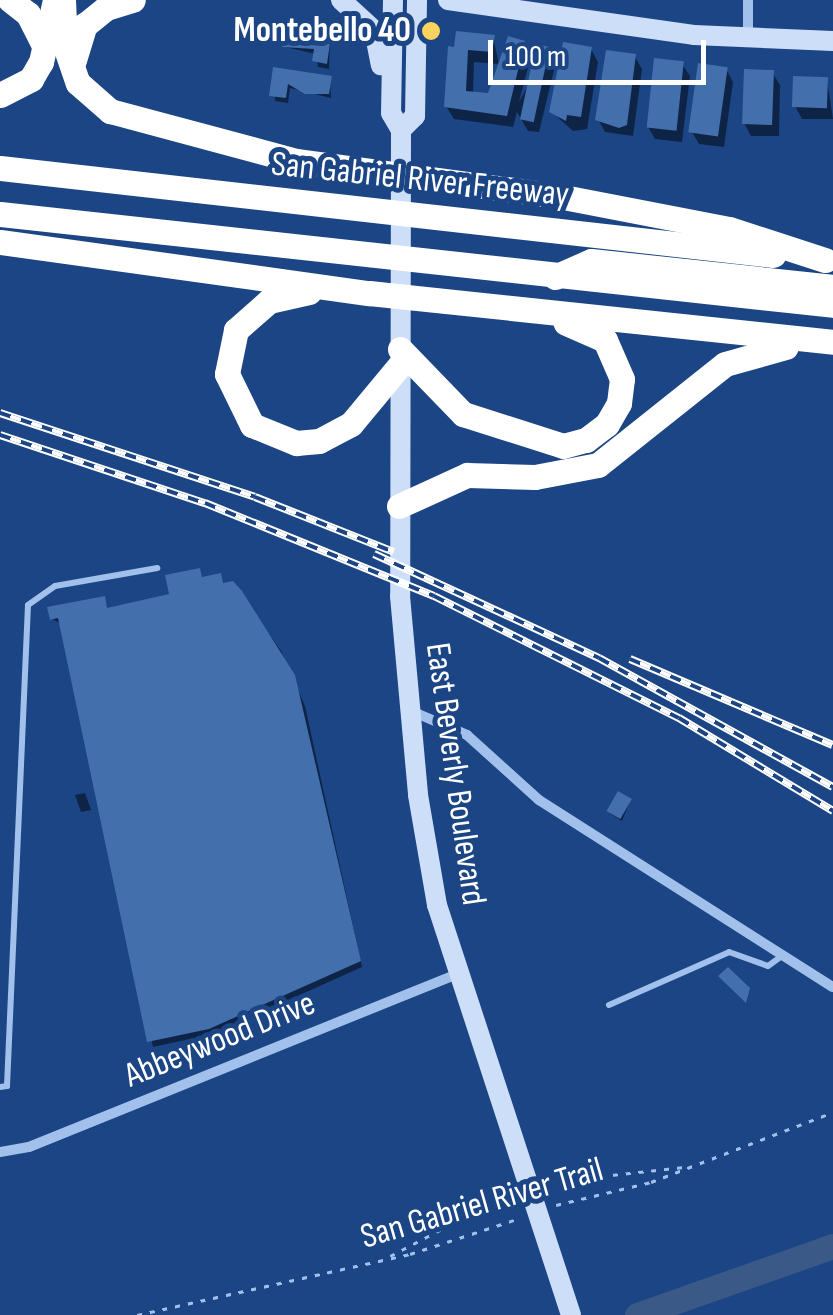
<!DOCTYPE html>
<html>
<head>
<meta charset="utf-8">
<style>
  body { margin:0 }
  #map { position:relative; width:833px; height:1315px; overflow:hidden; background:#1b4584; font-family:"Sofia Sans Condensed",sans-serif }
  div>[style] { position:absolute }
  .shadow>* { inset:0; background:#0007 }
  .river>* { height:25px; margin:-12.5px; padding:0 12.5px; transform-origin:12.5px; border-radius:12.5px; background:#3a5987 }
  .building>* { inset:0; background:#446fad; transform-origin:0 0 }
  .path>* { height:2.5px; margin-top:-1.25px; transform-origin:0; background:repeating-linear-gradient(90deg,#a1c0eb 0 5px,transparent 0 13px) }
  .lane>* { height:6px; margin:-3px; padding:0 3px; transform-origin:3px; border-radius:3px; background:#a1c0eb }
  .street>* { height:10px; margin:-5px; padding:0 5px; transform-origin:5px; border-radius:5px; background:#a1c0eb }
  .secondary>* { height:20px; margin:-10px; padding:0 10px; transform-origin:10px; border-radius:10px; background:#cddef8 }
  .highway>* { height:25px; margin:-12.5px; padding:0 12.5px; transform-origin:12.5px; border-radius:12.5px; background:#fff }
  .rail>* { height:8px; margin-top:-4px; transform-origin:0; background:repeating-linear-gradient(90deg,#1b4584 0 11px,#fff 0 22px); box-sizing:border-box; border-block:2px solid #fff }
  .dots>* { width:28px; height:28px; translate:-50% -50%; box-sizing:border-box; border:5px solid #1b4584; border-radius:50% }
  span { translate:-50% -50%; white-space:nowrap; text-align:center; line-height:1.15; -webkit-text-stroke:10px #1b4584; paint-order:stroke }
  .poi-label { font-size:35px; color:#fff; font-weight:700 }
  .right { translate:-100% -50%; text-align:right }
  .street-label { font-size:35px; color:#fff }
  .scale { position:absolute; left:488px; top:40px; width:218px; height:45px; box-sizing:border-box; border:5px solid #fff; border-top:0; padding-left:12px; font-size:30px; line-height:35px; white-space:nowrap; color:#fff; -webkit-text-stroke:8px #1b4584; paint-order:stroke }
</style>
</head>
<body>
<div id="map">
  <div class="shadow">
    <i style="clip-path:polygon(267px 30px,274px 31px,273px 42px,266px 40px)"></i>
    <i style="clip-path:polygon(493px 37px,499px 64px,474px 62px,473px 94px,489px 96px,523px 43px,531px 56px,519px 102px,548px 49px,556px 62px,539px 132px,528px 131px,517px 112px,513px 127px,454px 119px,446px 106px,450px 49px)"></i>
    <i style="clip-path:polygon(330px 39px,329px 69px,318px 67px,316px 54px,285px 47px)"></i>
    <i style="clip-path:polygon(591px 49px,598px 62px,587px 129px,573px 131px,552px 112px)"></i>
    <i style="clip-path:polygon(635px 57px,642px 69px,633px 136px,605px 132px,598px 119px)"></i>
    <i style="clip-path:polygon(682px 64px,690px 76px,682px 142px,655px 139px,648px 127px)"></i>
    <i style="clip-path:polygon(726px 69px,733px 82px,724px 147px,699px 144px,692px 132px)"></i>
    <i style="clip-path:polygon(276px 70px,330px 78px,331px 98px,290px 88px,288px 103px,275px 101px)"></i>
    <i style="clip-path:polygon(772px 72px,780px 85px,779px 136px,751px 136px,744px 123px)"></i>
    <i style="clip-path:polygon(827px 80px,833px 119px,802px 119px,795px 106px)"></i>
    <i style="clip-path:polygon(199px 571px,203px 579px,240px 593px,281px 651px,305px 706px,362px 967px,213px 1034px,153px 1047px,62px 624px,52px 619px,104px 599px,108px 610px,172px 596px)"></i>
    <i style="clip-path:polygon(85px 793px,91px 810px,81px 812px,75px 795px)"></i>
    <i style="clip-path:polygon(630px 801px,622px 821px,611px 814px,609px 811px)"></i>
  </div>
  <div class="river">
    <i style="left:637px;top:1315px;width:208px;rotate:-19.4deg"></i>
  </div>
  <div class="building">
    <i style="clip-path:polygon(285px 25px,331px 36px,327px 64px,312px 61px,314px 49px,282px 47px)"></i>
    <i style="clip-path:polygon(456px 31px,495px 35px,492px 52px,468px 50px,466px 91px,488px 93px,508px 36px,525px 41px,507px 116px,444px 107px,448px 46px,454px 47px)"></i>
    <i style="clip-path:polygon(563px 42px,592px 47px,581px 117px,567px 115px,566px 121px,549px 112px)"></i>
    <i style="left:536px;top:44px;width:14px;height:77px;rotate:12deg"></i>
    <i style="clip-path:polygon(606px 50px,636px 54px,627px 125px,619px 128px,595px 120px)"></i>
    <i style="left:654px;top:58px;width:30px;height:70px;rotate:6deg"></i>
    <i style="left:698px;top:63px;width:30px;height:70px;rotate:8deg"></i>
    <i style="clip-path:polygon(273px 67px,332px 76px,329px 94px,305px 94px,288px 84px,286px 98px,269px 96px)"></i>
    <i style="left:744px;top:69px;width:30px;height:55px;rotate:2deg"></i>
    <i style="left:793px;top:76px;width:35px;height:31px;rotate:2deg"></i>
    <i style="clip-path:polygon(200px 568px,202px 577px,221px 573px,223px 583px,233px 581px,242px 591px,295px 675px,361px 961px,209px 1029px,147px 1042px,58px 618px,50px 620px,47px 607px,105px 596px,107px 608px,169px 594px,165px 575px)"></i>
    <i style="left:618px;top:791px;width:16px;height:23px;rotate:30deg"></i>
    <i style="clip-path:polygon(728px 967px,750px 988px,746px 1003px,718px 976px)"></i>
  </div>
  <div class="path">
    <i style="left:548px;top:1182px;width:137px;rotate:-6.3deg"></i>
    <i style="left:556px;top:1205px;width:98px;rotate:-13.6deg"></i>
    <i style="left:651px;top:1182px;width:195px;rotate:-21deg"></i>
    <i style="left:390px;top:1256px;width:136px;rotate:-27.5deg"></i>
    <i style="left:137px;top:1315px;width:280px;rotate:-12.6deg"></i>
    <i style="left:410px;top:1254px;width:116px;rotate:-18.1deg"></i>
  </div>
  <div class="lane">
    <i style="left:609px;top:1005px;width:131px;rotate:-23.8deg"></i>
    <i style="left:729px;top:952px;width:41px;rotate:19.7deg"></i>
    <i style="left:768px;top:966px;width:19px;rotate:-36deg"></i>
    <i style="left:0;top:1087px;width:7px;rotate:-8deg"></i>
    <i style="left:7px;top:1086px;width:481px;rotate:-87.5deg"></i>
    <i style="left:28px;top:605px;width:33px;rotate:-35deg"></i>
    <i style="left:55px;top:586px;width:104px;rotate:-10deg"></i>
  </div>
  <div class="street">
    <i style="left:748px;top:0;width:38px;rotate:90deg"></i>
    <i style="left:409px;top:710px;width:63px;rotate:23.3deg"></i>
    <i style="left:467px;top:735px;width:97px;rotate:42.1deg"></i>
    <i style="left:539px;top:800px;width:348px;rotate:32.5deg"></i>
    <i style="left:0;top:1152px;width:29px;rotate:-10deg"></i>
    <i style="left:29px;top:1147px;width:463px;rotate:-22deg"></i>
  </div>
  <div class="secondary">
    <i style="left:341px;top:0;width:45px;rotate:42.3deg"></i>
    <i style="left:374px;top:30px;width:36px;rotate:79deg"></i>
    <i style="left:393px;top:0;width:113px;rotate:91deg"></i>
    <i style="left:391px;top:113px;width:20px;rotate:60deg"></i>
    <i style="left:401px;top:130px;width:466px;rotate:90.1deg"></i>
    <i style="left:400px;top:596px;width:200px;rotate:84.8deg"></i>
    <i style="left:418px;top:795px;width:112px;rotate:80.2deg"></i>
    <i style="left:437px;top:905px;width:431px;rotate:71.9deg"></i>
    <i style="left:448px;top:0;width:248px;rotate:8.1deg"></i>
    <i style="left:694px;top:35px;width:139px;rotate:2.5deg"></i>
    <i style="left:401px;top:130px;width:20px;rotate:-45deg"></i>
    <i style="left:415px;top:116px;width:116px;rotate:-89deg"></i>
  </div>
  <div class="highway">
    <i style="left:10px;top:0;width:23px;rotate:38deg"></i>
    <i style="left:28px;top:14px;width:37px;rotate:63deg"></i>
    <i style="left:63px;top:0;width:46px;rotate:87.5deg"></i>
    <i style="left:65px;top:46px;width:39px;rotate:71deg"></i>
    <i style="left:78px;top:83px;width:43px;rotate:41.2deg"></i>
    <i style="left:110px;top:111px;width:193px;rotate:15deg"></i>
    <i style="left:296px;top:161px;width:264px;rotate:7.6deg"></i>
    <i style="left:558px;top:196px;width:174px;rotate:10.9deg"></i>
    <i style="left:729px;top:229px;width:101px;rotate:17.9deg"></i>
    <i style="left:74px;top:60px;width:37px;rotate:-73deg"></i>
    <i style="left:85px;top:25px;width:27px;rotate:-39deg"></i>
    <i style="left:106px;top:8px;width:28px;rotate:-17deg"></i>
    <i style="left:0;top:95px;width:35px;rotate:-27deg"></i>
    <i style="left:31px;top:79px;width:20px;rotate:-60deg"></i>
    <i style="left:41px;top:62px;width:64px;rotate:-77.3deg"></i>
    <i style="left:0;top:168px;width:778px;rotate:6.42deg"></i>
    <i style="left:0;top:214px;width:838px;rotate:6.23deg"></i>
    <i style="left:0;top:242px;width:373px;rotate:7.9deg"></i>
    <i style="left:369px;top:293px;width:467px;rotate:6deg"></i>
    <i style="left:555px;top:277px;width:39px;rotate:-24deg"></i>
    <i style="left:591px;top:261px;width:243px;rotate:6.1deg"></i>
    <i style="left:309px;top:292px;width:41px;rotate:167.3deg"></i>
    <i style="left:269px;top:301px;width:44px;rotate:138.7deg"></i>
    <i style="left:236px;top:330px;width:45px;rotate:101.6deg"></i>
    <i style="left:227px;top:374px;width:57px;rotate:63.9deg"></i>
    <i style="left:252px;top:425px;width:48px;rotate:22.2deg"></i>
    <i style="left:296px;top:443px;width:23px;rotate:-5deg"></i>
    <i style="left:319px;top:441px;width:36px;rotate:-28deg"></i>
    <i style="left:351px;top:424px;width:77px;rotate:-50.3deg"></i>
    <i style="left:400px;top:349px;width:91px;rotate:45.9deg"></i>
    <i style="left:463px;top:414px;width:105px;rotate:17.7deg"></i>
    <i style="left:563px;top:446px;width:24px;rotate:-15deg"></i>
    <i style="left:586px;top:440px;width:26px;rotate:-37deg"></i>
    <i style="left:607px;top:424px;width:24px;rotate:-60deg"></i>
    <i style="left:619px;top:403px;width:24px;rotate:-83deg"></i>
    <i style="left:622px;top:379px;width:43px;rotate:-113.6deg"></i>
    <i style="left:605px;top:340px;width:43px;rotate:-156.4deg"></i>
    <i style="left:399px;top:506px;width:75px;rotate:-24.5deg"></i>
    <i style="left:467px;top:475px;width:68px;rotate:1.7deg"></i>
    <i style="left:535px;top:477px;width:64px;rotate:-10.8deg"></i>
    <i style="left:598px;top:465px;width:162px;rotate:-38.5deg"></i>
    <i style="left:725px;top:364px;width:63px;rotate:-15.6deg"></i>
  </div>
  <div class="rail">
    <i style="left:0;top:413px;width:268px;rotate:18.2deg"></i>
    <i style="left:255px;top:497px;width:149px;rotate:21.6deg"></i>
    <i style="left:0;top:435px;width:216px;rotate:18.4deg"></i>
    <i style="left:205px;top:503px;width:247px;rotate:22.1deg"></i>
    <i style="left:434px;top:596px;width:274px;rotate:26.5deg"></i>
    <i style="left:679px;top:718px;width:180px;rotate:31.1deg"></i>
    <i style="left:374px;top:554px;width:248px;rotate:24.8deg"></i>
    <i style="left:599px;top:658px;width:267px;rotate:28.9deg"></i>
    <i style="left:630px;top:659px;width:220px;rotate:23deg"></i>
  </div>
  <div class="dots">
    <i style="left:431px;top:31px;background:#fcd45d"></i>
  </div>
  <div class="poi-label">
    <span class="right" style="left:411px;top:31px">Montebello 40</span>
  </div>
  <div class="street-label">
    <span style="left:420px;top:180px;rotate:6deg">San Gabriel River Freeway</span>
    <span style="left:455px;top:774px;rotate:82deg">East Beverly Boulevard</span>
    <span style="left:220px;top:1040px;rotate:-22deg">Abbeywood Drive</span>
    <span style="left:482px;top:1204px;rotate:-16deg">San Gabriel River Trail</span>
  </div>
  <div class="scale">100 m</div>
</div>
</body>
</html>
